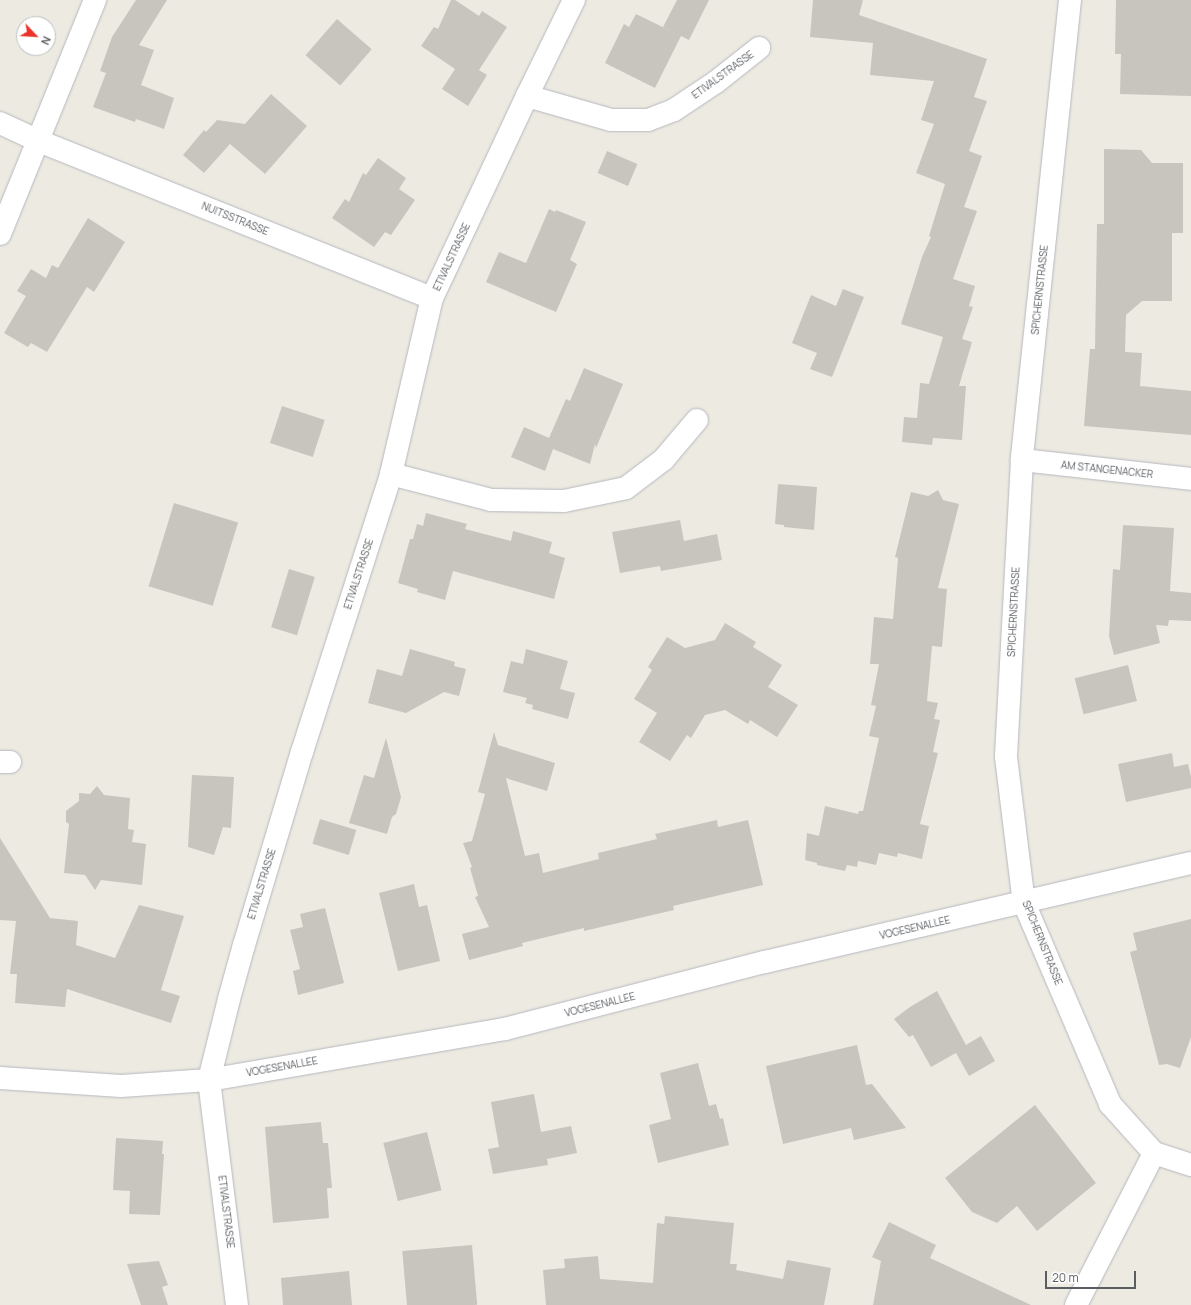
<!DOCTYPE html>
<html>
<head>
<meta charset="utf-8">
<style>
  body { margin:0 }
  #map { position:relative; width:1191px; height:1305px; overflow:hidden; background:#edeae2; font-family:Manrope,sans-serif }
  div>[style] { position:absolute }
  .building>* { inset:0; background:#c8c5bf; transform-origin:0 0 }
  .roads { filter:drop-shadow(0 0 1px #b5b8bd) drop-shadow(0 0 1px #b5b8bd) }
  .minor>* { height:22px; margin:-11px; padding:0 11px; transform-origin:11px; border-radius:11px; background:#fff }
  span { translate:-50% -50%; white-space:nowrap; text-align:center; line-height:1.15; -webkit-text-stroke:3.5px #fff; paint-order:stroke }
  .street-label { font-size:10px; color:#5a5e63 }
  .north { position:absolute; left:16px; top:16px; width:40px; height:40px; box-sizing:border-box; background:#fff; border:1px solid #bdbfc1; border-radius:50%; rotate:115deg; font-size:11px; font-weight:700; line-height:16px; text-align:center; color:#5a5e63 }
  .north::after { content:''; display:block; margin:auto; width:14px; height:18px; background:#eb332a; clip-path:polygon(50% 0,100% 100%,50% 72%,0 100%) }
  .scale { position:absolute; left:1045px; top:1271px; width:91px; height:18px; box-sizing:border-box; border:2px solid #5a5e63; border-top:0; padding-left:5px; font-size:12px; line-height:14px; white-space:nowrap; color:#5a5e63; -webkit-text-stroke:3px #fff; paint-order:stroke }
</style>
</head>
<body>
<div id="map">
  <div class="building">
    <i style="clip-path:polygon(136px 0,167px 0,139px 45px,154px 50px,141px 85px,174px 98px,164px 129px,136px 119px,135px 122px,93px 107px,106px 73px,100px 71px,112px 37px)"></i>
    <i style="clip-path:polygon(451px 0,455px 0,479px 16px,482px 11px,507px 27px,479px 70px,487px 75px,468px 106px,442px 89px,455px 69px,421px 46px,434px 27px,438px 29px)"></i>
    <i style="clip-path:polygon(677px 0,709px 0,689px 40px,681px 36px,655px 88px,605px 63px,624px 24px,629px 27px,636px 14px,677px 34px,663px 27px)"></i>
    <i style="clip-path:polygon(813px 0,863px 0,859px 15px,987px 59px,974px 97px,987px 101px,969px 151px,982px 156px,964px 207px,977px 211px,953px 279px,975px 286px,969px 306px,973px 307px,962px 339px,972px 342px,959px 386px,966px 386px,962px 440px,933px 438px,932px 445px,902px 442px,904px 417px,917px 418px,920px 383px,929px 384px,943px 337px,901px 324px,922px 257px,931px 237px,929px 236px,945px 184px,916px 173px,934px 124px,921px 120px,934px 81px,870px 75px,873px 43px,810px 37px)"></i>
    <i style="clip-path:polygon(1116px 0,1191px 0,1191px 96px,1120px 94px,1121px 54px,1115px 54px)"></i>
    <i style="left:337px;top:19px;width:46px;height:48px;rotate:41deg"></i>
    <i style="clip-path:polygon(271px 94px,307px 126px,265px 174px,230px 144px,204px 173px,183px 155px,204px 130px,206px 132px,217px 120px,245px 124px)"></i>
    <i style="clip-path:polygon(1104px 149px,1141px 150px,1152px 163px,1183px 163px,1183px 233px,1172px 233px,1172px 301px,1142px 301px,1126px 315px,1125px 352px,1142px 353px,1140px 386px,1191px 391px,1191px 435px,1084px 426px,1090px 349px,1095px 349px,1097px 224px,1104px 224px)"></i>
    <i style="left:607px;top:151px;width:33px;height:24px;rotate:23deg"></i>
    <i style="clip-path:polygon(378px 158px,406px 178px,399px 189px,415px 200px,391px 235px,385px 232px,374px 247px,332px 218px,345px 199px,349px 202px,363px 173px,366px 175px)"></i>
    <i style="clip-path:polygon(549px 209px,555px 212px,556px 210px,586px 222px,570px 260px,577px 264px,556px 312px,486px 282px,499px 252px,526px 263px)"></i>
    <i style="clip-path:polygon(88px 218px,125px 242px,94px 292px,87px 287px,47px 352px,31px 343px,28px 347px,4px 333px,26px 296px,17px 291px,31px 269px,46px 278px,52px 265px,58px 268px)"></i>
    <i style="clip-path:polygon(843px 289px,864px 297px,832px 377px,810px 369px,817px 353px,792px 343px,811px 295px,836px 306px)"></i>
    <i style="clip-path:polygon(584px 368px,623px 384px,596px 448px,595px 444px,590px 464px,553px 449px,545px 471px,511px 457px,524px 427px,549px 438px,566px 399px,570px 401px)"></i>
    <i style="left:282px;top:406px;width:45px;height:39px;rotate:18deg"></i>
    <i style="clip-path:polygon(778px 484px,817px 487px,814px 530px,784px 527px,784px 525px,775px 524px)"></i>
    <i style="clip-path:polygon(938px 490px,943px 500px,959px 504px,938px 588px,947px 589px,942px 647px,932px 646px,927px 701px,938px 703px,934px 719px,940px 720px,933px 752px,938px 753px,920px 824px,929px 826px,922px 859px,898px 853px,897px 857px,879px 853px,876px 865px,858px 861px,857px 867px,847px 865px,845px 871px,817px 865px,817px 863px,805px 860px,807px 833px,819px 836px,825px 806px,858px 814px,859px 811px,863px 811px,879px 738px,869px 736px,876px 706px,871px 705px,879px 664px,870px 664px,874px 617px,893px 619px,898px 558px,895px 557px,911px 492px,928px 496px)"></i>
    <i style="left:174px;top:503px;width:67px;height:87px;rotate:17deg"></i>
    <i style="clip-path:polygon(426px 513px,467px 524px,465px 529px,511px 541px,513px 531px,552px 542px,549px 553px,565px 558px,554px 599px,453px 571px,445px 600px,417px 592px,418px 589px,398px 583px,410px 539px,413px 539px,417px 524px,423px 526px)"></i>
    <i style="clip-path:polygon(680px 520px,684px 541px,717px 534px,722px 560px,661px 571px,660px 566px,620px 573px,612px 532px)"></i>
    <i style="clip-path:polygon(1123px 525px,1174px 528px,1170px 591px,1191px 593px,1191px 621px,1169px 620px,1168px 626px,1156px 625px,1160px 643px,1114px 655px,1109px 636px,1113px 569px,1120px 570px)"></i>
    <i style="left:289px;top:569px;width:27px;height:61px;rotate:17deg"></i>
    <i style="clip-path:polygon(725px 623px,756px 642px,753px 647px,782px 665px,768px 687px,798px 705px,777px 737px,750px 720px,748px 724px,725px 710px,705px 715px,691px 738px,687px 735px,670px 761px,639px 742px,657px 713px,634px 699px,652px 670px,648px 667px,667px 637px,685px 648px,715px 640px)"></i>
    <i style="clip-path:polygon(410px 649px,455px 662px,454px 666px,466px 669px,459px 696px,444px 692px,406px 713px,368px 703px,377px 669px,402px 676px)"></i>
    <i style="clip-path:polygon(526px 649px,568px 661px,560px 689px,575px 693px,568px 719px,532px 709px,533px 705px,525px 703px,527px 698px,503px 692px,511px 661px,523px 664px)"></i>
    <i style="left:1128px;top:665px;width:37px;height:55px;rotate:76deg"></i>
    <i style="clip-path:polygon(494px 732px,498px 745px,555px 763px,547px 791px,506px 778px,525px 856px,539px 853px,543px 873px,599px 859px,598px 853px,657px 839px,655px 834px,717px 820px,718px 827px,748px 820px,763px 885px,673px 906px,674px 910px,584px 931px,584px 928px,522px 943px,523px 946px,469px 960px,462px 934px,489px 927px,475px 897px,478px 896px,470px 868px,472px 867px,463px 843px,472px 841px,485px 794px,478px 792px)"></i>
    <i style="clip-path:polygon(386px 738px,401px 797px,396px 814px,392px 817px,387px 834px,349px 823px,364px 775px,374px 778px)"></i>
    <i style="clip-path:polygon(1172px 753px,1174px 767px,1188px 764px,1191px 777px,1191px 788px,1126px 802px,1118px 764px)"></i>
    <i style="clip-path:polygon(192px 775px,234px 777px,231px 828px,223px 827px,214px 855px,188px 847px)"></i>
    <i style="clip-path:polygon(97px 786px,104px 795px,130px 798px,128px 829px,134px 830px,132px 842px,146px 844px,142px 885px,101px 880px,95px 890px,85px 875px,64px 873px,69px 824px,66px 822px,66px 811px,79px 801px,79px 793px,90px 794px)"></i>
    <i style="left:320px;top:819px;width:38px;height:26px;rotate:17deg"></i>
    <i style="clip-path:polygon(0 838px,50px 918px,78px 921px,76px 945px,115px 958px,139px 905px,184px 916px,161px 990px,180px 996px,171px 1023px,67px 989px,65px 1007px,15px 1003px,17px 974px,10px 974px,16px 921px,0 920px)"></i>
    <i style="clip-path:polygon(414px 884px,419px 907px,427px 905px,440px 961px,398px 971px,379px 893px)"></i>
    <i style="clip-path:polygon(325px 908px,344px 983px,298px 995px,293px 971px,300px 969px,290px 930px,303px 927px,300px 914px)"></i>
    <i style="clip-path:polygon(1191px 919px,1191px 1037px,1180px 1068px,1167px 1064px,1159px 1065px,1130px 952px,1137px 950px,1133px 933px)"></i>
    <i style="clip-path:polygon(937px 991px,966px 1045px,981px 1036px,995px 1061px,969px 1076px,956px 1053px,931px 1067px,913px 1035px,909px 1037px,894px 1019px,910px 1007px)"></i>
    <i style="clip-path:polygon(857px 1045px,866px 1085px,872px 1084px,906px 1128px,854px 1140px,851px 1128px,783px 1144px,766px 1066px)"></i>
    <i style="clip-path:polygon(698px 1063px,709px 1106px,716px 1104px,720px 1119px,723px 1118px,729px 1145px,658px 1163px,649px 1125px,671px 1119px,660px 1073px)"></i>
    <i style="clip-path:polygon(534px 1094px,541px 1132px,571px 1126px,577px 1153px,547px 1159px,548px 1165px,493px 1174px,488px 1149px,499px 1147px,491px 1102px)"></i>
    <i style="clip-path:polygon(1035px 1105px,1096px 1183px,1037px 1231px,1017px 1206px,997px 1223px,972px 1212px,945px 1178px)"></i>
    <i style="clip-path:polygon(321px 1122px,323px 1143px,328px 1143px,332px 1188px,327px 1188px,329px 1218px,273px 1223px,265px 1127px)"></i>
    <i style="left:427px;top:1132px;width:60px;height:45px;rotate:76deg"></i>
    <i style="clip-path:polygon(116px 1138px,163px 1141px,162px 1154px,164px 1154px,160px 1215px,129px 1214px,130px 1191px,113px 1190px)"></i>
    <i style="clip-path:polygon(665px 1216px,734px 1223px,730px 1264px,737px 1264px,736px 1270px,783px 1279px,787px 1260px,831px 1268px,824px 1305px,546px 1305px,543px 1270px,565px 1268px,564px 1259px,598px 1256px,600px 1279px,653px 1283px,657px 1223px,664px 1224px)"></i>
    <i style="clip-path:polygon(889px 1222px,936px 1245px,930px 1258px,1031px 1305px,873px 1305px,881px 1261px,872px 1257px)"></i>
    <i style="left:472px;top:1245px;width:60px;height:70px;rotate:85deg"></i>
    <i style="clip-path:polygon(159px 1261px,168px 1285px,162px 1287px,168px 1305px,141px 1305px,127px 1264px)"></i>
    <i style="clip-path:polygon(349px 1271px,352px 1305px,283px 1305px,281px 1278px)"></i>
  </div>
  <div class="roads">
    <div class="minor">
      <i style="left:1070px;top:0;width:462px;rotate:96deg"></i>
      <i style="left:1022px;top:460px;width:297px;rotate:93.1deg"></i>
      <i style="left:1006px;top:757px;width:147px;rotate:83deg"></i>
      <i style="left:1024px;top:903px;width:219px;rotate:66.8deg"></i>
      <i style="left:1110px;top:1104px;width:66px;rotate:48.1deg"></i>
      <i style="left:1154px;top:1153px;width:39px;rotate:18deg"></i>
      <i style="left:527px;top:96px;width:87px;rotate:15.9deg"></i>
      <i style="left:611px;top:120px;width:37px"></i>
      <i style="left:648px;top:120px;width:28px;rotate:-21deg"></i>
      <i style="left:674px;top:110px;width:50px;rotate:-33.7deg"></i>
      <i style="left:716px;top:82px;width:55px;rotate:-38.3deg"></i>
      <i style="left:0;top:123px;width:43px;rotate:24.8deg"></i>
      <i style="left:39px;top:141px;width:423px;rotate:21.8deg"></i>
      <i style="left:0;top:234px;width:253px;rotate:-67.9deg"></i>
      <i style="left:1022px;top:460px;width:170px;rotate:6.4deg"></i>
      <i style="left:391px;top:474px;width:103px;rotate:14.6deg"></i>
      <i style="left:491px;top:500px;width:73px;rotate:0.8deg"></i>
      <i style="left:564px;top:501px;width:63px;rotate:-11.8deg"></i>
      <i style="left:626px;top:488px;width:48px;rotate:-37.3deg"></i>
      <i style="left:664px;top:459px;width:51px;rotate:-49.8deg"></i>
      <i style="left:0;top:762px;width:10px"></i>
      <i style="left:0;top:1078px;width:121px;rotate:3.8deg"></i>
      <i style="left:121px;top:1086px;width:88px;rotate:-3.9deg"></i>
      <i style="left:209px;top:1080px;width:300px;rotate:-9.8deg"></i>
      <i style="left:505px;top:1029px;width:268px;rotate:-14.5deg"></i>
      <i style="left:765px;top:962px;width:437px;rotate:-13.1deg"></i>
      <i style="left:237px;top:1305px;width:227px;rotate:-97.1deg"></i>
      <i style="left:209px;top:1080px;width:83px;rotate:-76.1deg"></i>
      <i style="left:229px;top:999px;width:56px;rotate:-74.5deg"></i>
      <i style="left:244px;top:945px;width:202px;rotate:-73.3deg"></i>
      <i style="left:302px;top:752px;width:292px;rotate:-72.2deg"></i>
      <i style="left:391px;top:474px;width:181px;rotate:-76.9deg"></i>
      <i style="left:432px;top:298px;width:223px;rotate:-64.8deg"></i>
      <i style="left:527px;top:96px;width:107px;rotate:-63.9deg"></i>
      <i style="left:1076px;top:1305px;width:171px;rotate:-62.8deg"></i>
    </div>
  </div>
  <div class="street-label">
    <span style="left:723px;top:75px;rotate:-36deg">ETIVALSTRASSE</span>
    <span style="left:235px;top:219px;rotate:22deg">NUITSSTRASSE</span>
    <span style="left:452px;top:257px;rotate:-65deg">ETIVALSTRASSE</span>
    <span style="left:1040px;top:290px;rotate:-84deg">SPICHERNSTRASSE</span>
    <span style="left:1107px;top:470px;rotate:6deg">AM STANGENACKER</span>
    <span style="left:359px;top:574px;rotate:-72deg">ETIVALSTRASSE</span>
    <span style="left:1014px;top:612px;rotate:-87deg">SPICHERNSTRASSE</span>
    <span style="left:262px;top:884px;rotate:-73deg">ETIVALSTRASSE</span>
    <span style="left:915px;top:928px;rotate:-13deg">VOGESENALLEE</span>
    <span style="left:1042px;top:943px;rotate:68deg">SPICHERNSTRASSE</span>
    <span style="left:600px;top:1005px;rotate:-14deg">VOGESENALLEE</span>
    <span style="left:282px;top:1067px;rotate:-10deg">VOGESENALLEE</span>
    <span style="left:226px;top:1212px;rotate:83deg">ETIVALSTRASSE</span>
  </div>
  <div class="north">N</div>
  <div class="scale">20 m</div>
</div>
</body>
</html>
